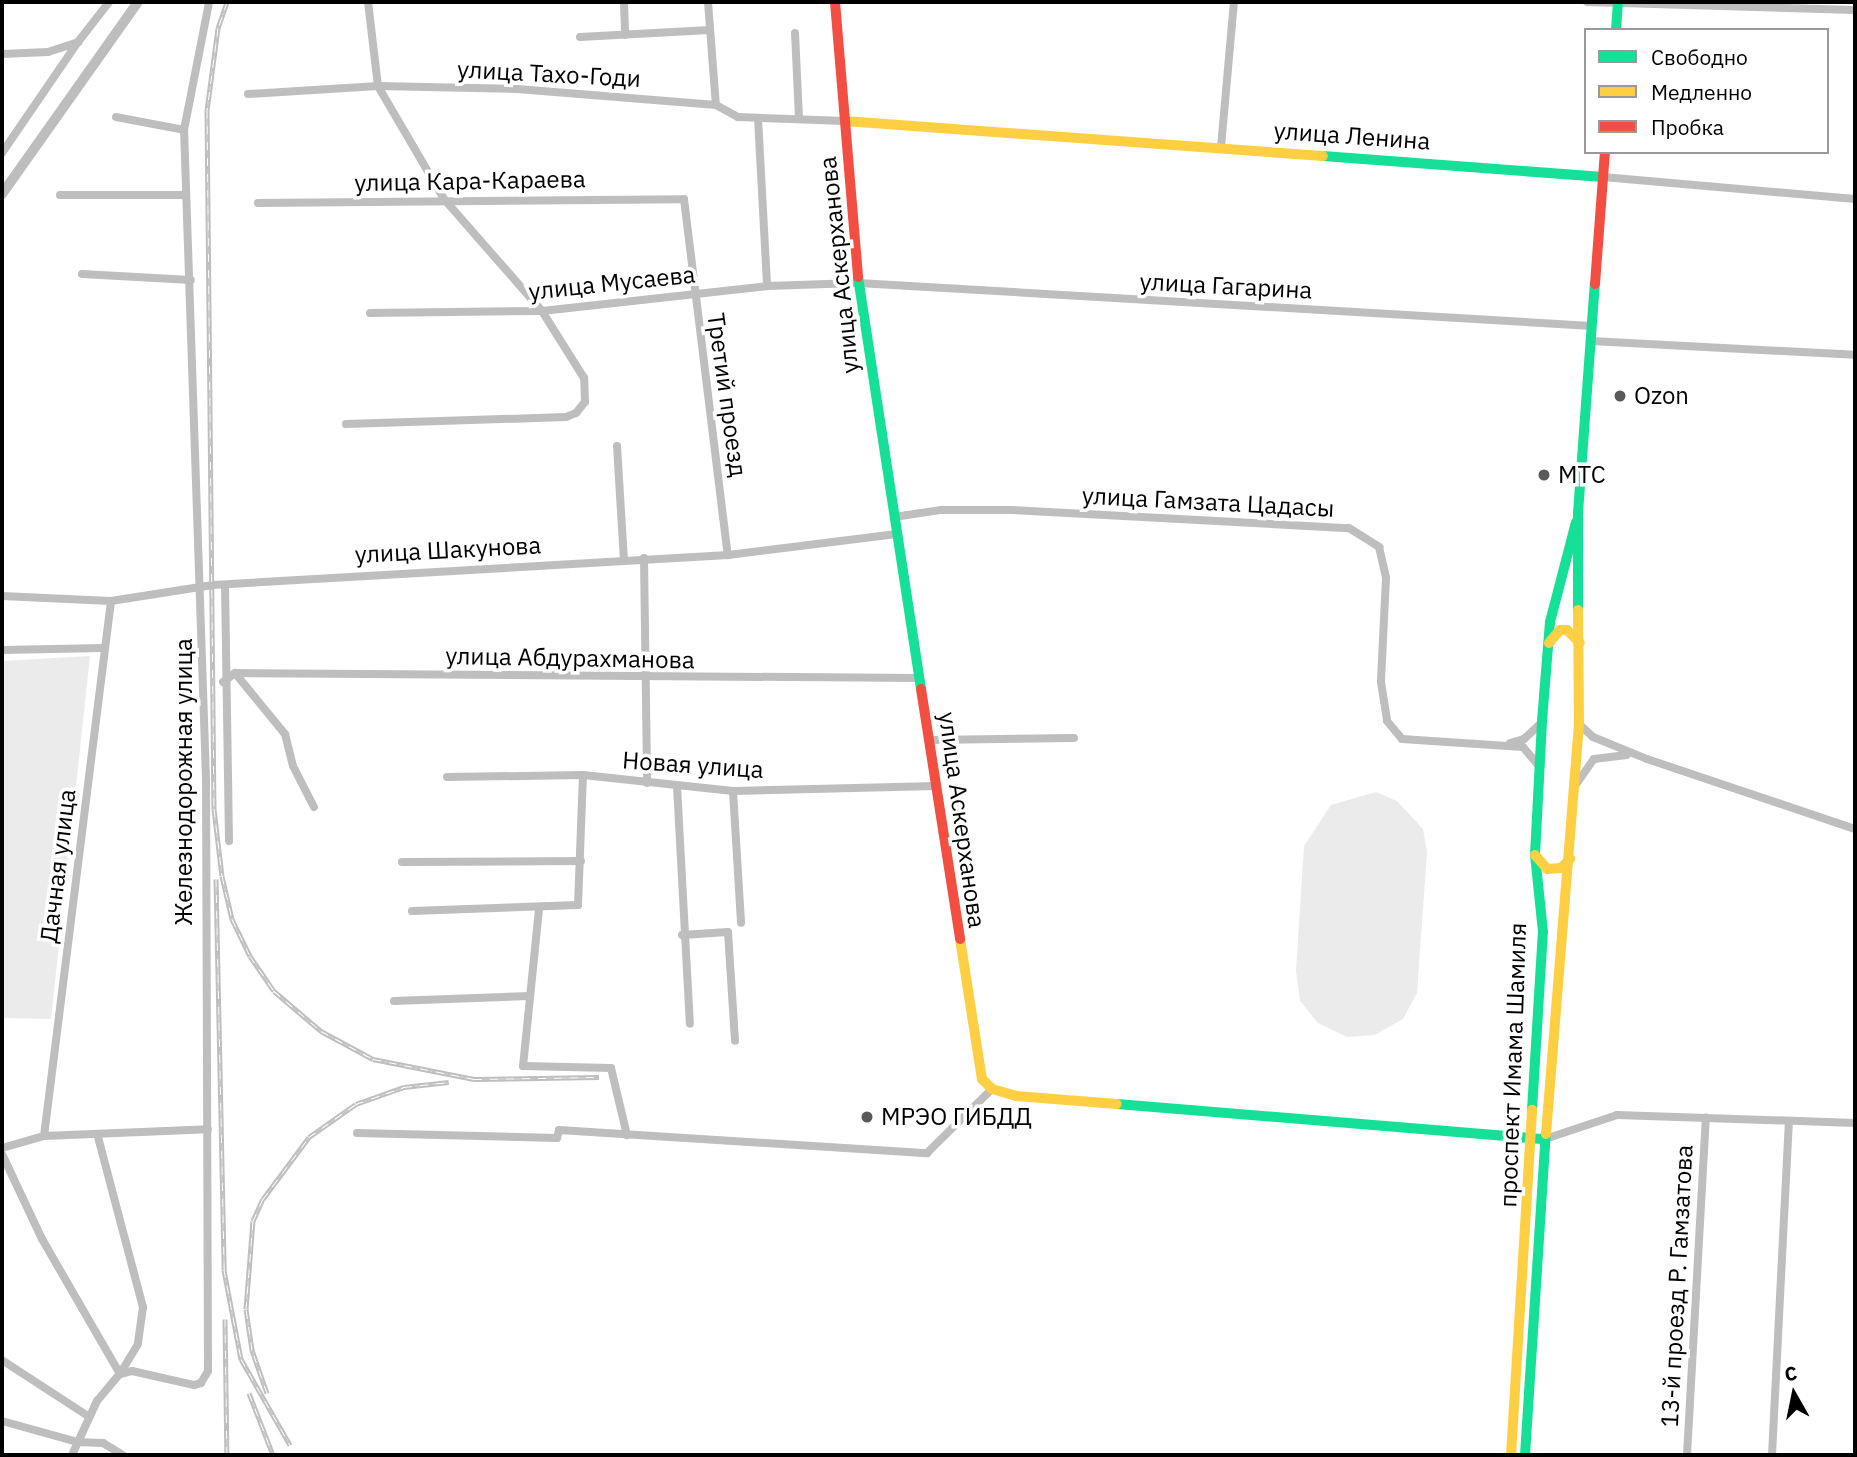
<!DOCTYPE html>
<html>
<head>
<meta charset="utf-8">
<style>
  body { margin:0 }
  #map { position:relative; width:1857px; height:1457px; overflow:hidden; background:#fff; font-family:"IBM Plex Sans",sans-serif }
  div>[style] { position:absolute }
  .green>* { inset:0; background:#ebebeb }
  .canal>* { height:10px; margin:-5px; padding:0 5px; transform-origin:5px; border-radius:5px; background:#bdbdbd }
  .street>* { height:8px; margin:-4px; padding:0 4px; transform-origin:4px; border-radius:4px; background:#bebebe }
  .fast>* { height:10px; margin:-5px; padding:0 5px; transform-origin:5px; border-radius:5px; background:#16e098 }
  .slow>* { height:10px; margin:-5px; padding:0 5px; transform-origin:5px; border-radius:5px; background:#ffcf43 }
  .jam>* { height:10px; margin:-5px; padding:0 5px; transform-origin:5px; border-radius:5px; background:#f24e42 }
  .rail>* { height:5px; margin-top:-2.5px; transform-origin:0; background:repeating-linear-gradient(90deg,#fff 0 8px,#bebebe 0 16px); box-sizing:border-box; border-block:2px solid #bebebe }
  .dots>* { width:19px; height:19px; translate:-50% -50%; box-sizing:border-box; border:4px solid #fff; border-radius:50% }
  span { translate:-50% -50%; white-space:nowrap; text-align:center; line-height:1.15; -webkit-text-stroke:7px #fff; paint-order:stroke }
  .street-label { font-size:24px; color:#000 }
  .poi-label { font-size:24px; color:#000 }
  .left { translate:0 -50%; text-align:left }
  .frame { position:absolute; inset:0; border:4px solid #000; pointer-events:none }
  .legend { position:absolute; left:1584px; top:28px; width:245px; height:126px; box-sizing:border-box; background:#fff; border:2px solid #999; margin:0; padding:9px 12px; list-style:none; font-size:21px; color:#000 }
  .legend li { display:flex; align-items:center; gap:14px; height:35px }
  .legend b { width:35px; border:2px solid #999 }
  .north { position:absolute; left:1759px; top:1359px; width:70px; height:70px; -webkit-text-stroke:5px #fff; paint-order:stroke; rotate:351deg; font-size:19px; font-weight:700; line-height:28px; text-align:center; color:#000 }
  .north::after { content:''; display:block; margin:auto; width:24px; height:32px; background:#000; clip-path:polygon(50% 0,100% 100%,50% 72%,0 100%) }
</style>
</head>
<body>
<div id="map">
  <div class="green">
    <i style="clip-path:polygon(90px 656px,51px 1019px,2px 1018px,2px 661px)"></i>
    <i style="clip-path:polygon(1376px 792px,1397px 801px,1423px 829px,1427px 852px,1417px 993px,1403px 1019px,1375px 1035px,1347px 1037px,1318px 1023px,1300px 1001px,1296px 971px,1304px 846px,1331px 805px)"></i>
  </div>
  <div class="canal">
    <i style="left:2px;top:194px;width:235px;rotate:-54.7deg"></i>
  </div>
  <div class="street">
    <i style="left:624px;top:2px;width:33px;rotate:88deg"></i>
    <i style="left:708px;top:2px;width:103px;rotate:85.6deg"></i>
    <i style="left:1587px;top:2px;width:268px;rotate:1.7deg"></i>
    <i style="left:795px;top:33px;width:86px;rotate:87.3deg"></i>
    <i style="left:580px;top:37px;width:130px;rotate:-3.1deg"></i>
    <i style="left:2px;top:54px;width:46px;rotate:-2.5deg"></i>
    <i style="left:48px;top:52px;width:32px;rotate:-18deg"></i>
    <i style="left:78px;top:42px;width:51px;rotate:-52.2deg"></i>
    <i style="left:248px;top:94px;width:130px;rotate:-3.5deg"></i>
    <i style="left:378px;top:86px;width:139px;rotate:1.2deg"></i>
    <i style="left:517px;top:89px;width:200px;rotate:4.6deg"></i>
    <i style="left:716px;top:105px;width:25px;rotate:29deg"></i>
    <i style="left:738px;top:117px;width:107px;rotate:2.1deg"></i>
    <i style="left:116px;top:117px;width:69px;rotate:10.8deg"></i>
    <i style="left:758px;top:118px;width:168px;rotate:86.9deg"></i>
    <i style="left:1221px;top:147px;width:146px;rotate:-84.9deg"></i>
    <i style="left:2px;top:153px;width:135px;rotate:-55.6deg"></i>
    <i style="left:1603px;top:177px;width:253px;rotate:5deg"></i>
    <i style="left:60px;top:195px;width:125px"></i>
    <i style="left:258px;top:203px;width:426px;rotate:-0.5deg"></i>
    <i style="left:684px;top:199px;width:359px;rotate:83deg"></i>
    <i style="left:82px;top:274px;width:109px;rotate:3.2deg"></i>
    <i style="left:370px;top:313px;width:172px;rotate:-0.7deg"></i>
    <i style="left:542px;top:311px;width:226px;rotate:-6.3deg"></i>
    <i style="left:767px;top:286px;width:91px;rotate:-1.9deg"></i>
    <i style="left:858px;top:283px;width:735px;rotate:3.35deg"></i>
    <i style="left:1591px;top:341px;width:264px;rotate:3deg"></i>
    <i style="left:346px;top:424px;width:220px;rotate:-1.8deg"></i>
    <i style="left:566px;top:417px;width:11px;rotate:-22deg"></i>
    <i style="left:576px;top:413px;width:14px;rotate:-51deg"></i>
    <i style="left:585px;top:402px;width:24px;rotate:-92deg"></i>
    <i style="left:584px;top:378px;width:79px;rotate:-122.1deg"></i>
    <i style="left:542px;top:311px;width:149px;rotate:-131.2deg"></i>
    <i style="left:444px;top:199px;width:131px;rotate:-120.3deg"></i>
    <i style="left:378px;top:86px;width:85px;rotate:-96.8deg"></i>
    <i style="left:617px;top:446px;width:113px;rotate:86.5deg"></i>
    <i style="left:894px;top:517px;width:48px;rotate:-8.5deg"></i>
    <i style="left:941px;top:510px;width:71px"></i>
    <i style="left:1012px;top:510px;width:337px;rotate:3.1deg"></i>
    <i style="left:1349px;top:528px;width:36px;rotate:32deg"></i>
    <i style="left:1379px;top:547px;width:32px;rotate:77deg"></i>
    <i style="left:1386px;top:578px;width:104px;rotate:92.8deg"></i>
    <i style="left:1381px;top:682px;width:39px;rotate:81deg"></i>
    <i style="left:1387px;top:721px;width:23px;rotate:50deg"></i>
    <i style="left:1402px;top:739px;width:121px;rotate:3.8deg"></i>
    <i style="left:1523px;top:747px;width:25px;rotate:50deg"></i>
    <i style="left:644px;top:558px;width:225px;rotate:89.2deg"></i>
    <i style="left:225px;top:585px;width:256px;rotate:89.1deg"></i>
    <i style="left:2px;top:596px;width:109px;rotate:2.6deg"></i>
    <i style="left:111px;top:601px;width:103px;rotate:-8.9deg"></i>
    <i style="left:213px;top:585px;width:516px;rotate:-3.33deg"></i>
    <i style="left:728px;top:555px;width:170px;rotate:-7.1deg"></i>
    <i style="left:2px;top:650px;width:101px;rotate:-1.1deg"></i>
    <i style="left:235px;top:673px;width:79px;rotate:50.7deg"></i>
    <i style="left:285px;top:734px;width:33px;rotate:76deg"></i>
    <i style="left:293px;top:766px;width:46px;rotate:62.9deg"></i>
    <i style="left:223px;top:682px;width:15px;rotate:-37deg"></i>
    <i style="left:235px;top:673px;width:685px;rotate:0.42deg"></i>
    <i style="left:1579px;top:724px;width:19px;rotate:43deg"></i>
    <i style="left:1593px;top:737px;width:58px;rotate:22.2deg"></i>
    <i style="left:1647px;top:759px;width:219px;rotate:18.6deg"></i>
    <i style="left:929px;top:740px;width:145px;rotate:-0.8deg"></i>
    <i style="left:1510px;top:743px;width:15px;rotate:-16deg"></i>
    <i style="left:1524px;top:739px;width:25px;rotate:-43deg"></i>
    <i style="left:447px;top:777px;width:136px;rotate:-0.8deg"></i>
    <i style="left:583px;top:775px;width:151px;rotate:6.1deg"></i>
    <i style="left:733px;top:791px;width:203px;rotate:-1.4deg"></i>
    <i style="left:1577px;top:783px;width:29px;rotate:-55deg"></i>
    <i style="left:1594px;top:759px;width:33px;rotate:-7deg"></i>
    <i style="left:677px;top:786px;width:238px;rotate:86.9deg"></i>
    <i style="left:733px;top:791px;width:132px;rotate:86.5deg"></i>
    <i style="left:402px;top:862px;width:179px;rotate:-0.3deg"></i>
    <i style="left:539px;top:909px;width:158px;rotate:95.8deg"></i>
    <i style="left:523px;top:1066px;width:88px;rotate:1.3deg"></i>
    <i style="left:611px;top:1068px;width:69px;rotate:76.6deg"></i>
    <i style="left:412px;top:911px;width:166px;rotate:-2.1deg"></i>
    <i style="left:578px;top:905px;width:130px;rotate:-87.8deg"></i>
    <i style="left:682px;top:935px;width:46px;rotate:-3.7deg"></i>
    <i style="left:728px;top:932px;width:109px;rotate:86.3deg"></i>
    <i style="left:394px;top:1001px;width:136px;rotate:-2.1deg"></i>
    <i style="left:357px;top:1133px;width:200px;rotate:1.4deg"></i>
    <i style="left:557px;top:1138px;width:8px;rotate:-76deg"></i>
    <i style="left:559px;top:1130px;width:369px;rotate:3.6deg"></i>
    <i style="left:927px;top:1153px;width:91px;rotate:-44.6deg"></i>
    <i style="left:44px;top:1136px;width:539px;rotate:-82.86deg"></i>
    <i style="left:98px;top:1137px;width:176px;rotate:75.2deg"></i>
    <i style="left:143px;top:1307px;width:37px;rotate:98deg"></i>
    <i style="left:138px;top:1344px;width:35px;rotate:121deg"></i>
    <i style="left:1545px;top:1139px;width:76px;rotate:-18.4deg"></i>
    <i style="left:1617px;top:1115px;width:238px;rotate:1.9deg"></i>
    <i style="left:2px;top:1148px;width:44px;rotate:-15.9deg"></i>
    <i style="left:44px;top:1136px;width:164px;rotate:-2.4deg"></i>
    <i style="left:2px;top:1154px;width:94px;rotate:64.8deg"></i>
    <i style="left:42px;top:1239px;width:156px;rotate:60deg"></i>
    <i style="left:2px;top:1360px;width:103px;rotate:33.1deg"></i>
    <i style="left:2px;top:1421px;width:78px;rotate:15.6deg"></i>
    <i style="left:77px;top:1442px;width:26px;rotate:2deg"></i>
    <i style="left:103px;top:1443px;width:23px;rotate:31deg"></i>
    <i style="left:72px;top:1455px;width:60px;rotate:-65.2deg"></i>
    <i style="left:97px;top:1401px;width:35px;rotate:-50deg"></i>
    <i style="left:120px;top:1374px;width:12px;rotate:-14deg"></i>
    <i style="left:132px;top:1371px;width:64px;rotate:12.7deg"></i>
    <i style="left:194px;top:1385px;width:7px;rotate:-16deg"></i>
    <i style="left:201px;top:1383px;width:14px;rotate:-60deg"></i>
    <i style="left:208px;top:1371px;width:593px;rotate:-90.19deg"></i>
    <i style="left:206px;top:778px;width:648px;rotate:-91.94deg"></i>
    <i style="left:184px;top:130px;width:130px;rotate:-78.9deg"></i>
    <i style="left:1687px;top:1455px;width:338px;rotate:-86.8deg"></i>
    <i style="left:1772px;top:1455px;width:334px;rotate:-87.1deg"></i>
  </div>
  <div class="fast">
    <i style="left:1616px;top:30px;width:26px;rotate:-86deg"></i>
    <i style="left:1323px;top:156px;width:281px;rotate:4.3deg"></i>
    <i style="left:858px;top:277px;width:417px;rotate:81.3deg"></i>
    <i style="left:1578px;top:610px;width:97px;rotate:-90deg"></i>
    <i style="left:1578px;top:513px;width:230px;rotate:-85.8deg"></i>
    <i style="left:1117px;top:1104px;width:429px;rotate:4.7deg"></i>
    <i style="left:1532px;top:1110px;width:178px;rotate:-86.5deg"></i>
    <i style="left:1543px;top:932px;width:77px;rotate:-95.9deg"></i>
    <i style="left:1535px;top:855px;width:134px;rotate:-87deg"></i>
    <i style="left:1542px;top:721px;width:99px;rotate:-85.4deg"></i>
    <i style="left:1550px;top:622px;width:103px;rotate:-75.4deg"></i>
    <i style="left:1525px;top:1455px;width:322px;rotate:-86.3deg"></i>
  </div>
  <div class="slow">
    <i style="left:845px;top:121px;width:479px;rotate:4.2deg"></i>
    <i style="left:1549px;top:643px;width:17px;rotate:-50deg"></i>
    <i style="left:1560px;top:630px;width:7px"></i>
    <i style="left:1567px;top:630px;width:18px;rotate:45deg"></i>
    <i style="left:1535px;top:855px;width:18px;rotate:49deg"></i>
    <i style="left:1547px;top:869px;width:14px;rotate:-4deg"></i>
    <i style="left:1561px;top:868px;width:13px;rotate:-45deg"></i>
    <i style="left:960px;top:939px;width:142px;rotate:81.1deg"></i>
    <i style="left:982px;top:1079px;width:14px;rotate:45deg"></i>
    <i style="left:992px;top:1089px;width:25px;rotate:16deg"></i>
    <i style="left:1016px;top:1096px;width:101px;rotate:4.5deg"></i>
    <i style="left:1546px;top:1134px;width:411px;rotate:-85.4deg"></i>
    <i style="left:1579px;top:724px;width:114px;rotate:-90.5deg"></i>
    <i style="left:1511px;top:1455px;width:346px;rotate:-86.5deg"></i>
  </div>
  <div class="jam">
    <i style="left:835px;top:2px;width:276px;rotate:85.2deg"></i>
    <i style="left:1595px;top:284px;width:132px;rotate:-85.7deg"></i>
    <i style="left:921px;top:689px;width:253px;rotate:81.1deg"></i>
  </div>
  <div class="rail">
    <i style="left:227px;top:2px;width:28px;rotate:109deg"></i>
    <i style="left:218px;top:28px;width:83px;rotate:97.6deg"></i>
    <i style="left:207px;top:110px;width:699px;rotate:89.43deg"></i>
    <i style="left:214px;top:809px;width:67px;rotate:83.2deg"></i>
    <i style="left:222px;top:876px;width:44px;rotate:76.9deg"></i>
    <i style="left:232px;top:919px;width:41px;rotate:64.1deg"></i>
    <i style="left:250px;top:956px;width:42px;rotate:55.6deg"></i>
    <i style="left:274px;top:991px;width:62px;rotate:40.4deg"></i>
    <i style="left:321px;top:1031px;width:59px;rotate:28.3deg"></i>
    <i style="left:373px;top:1059px;width:103px;rotate:11.2deg"></i>
    <i style="left:474px;top:1079px;width:125px;rotate:-0.9deg"></i>
    <i style="left:216px;top:879px;width:391px;rotate:88.8deg"></i>
    <i style="left:224px;top:1270px;width:91px;rotate:79.2deg"></i>
    <i style="left:241px;top:1359px;width:99px;rotate:60.3deg"></i>
    <i style="left:225px;top:1319px;width:136px;rotate:89.2deg"></i>
    <i style="left:249px;top:1393px;width:66px;rotate:68.8deg"></i>
    <i style="left:267px;top:1393px;width:46px;rotate:-109.2deg"></i>
    <i style="left:252px;top:1350px;width:41px;rotate:-98.3deg"></i>
    <i style="left:246px;top:1309px;width:88px;rotate:-85.5deg"></i>
    <i style="left:253px;top:1221px;width:24px;rotate:-66deg"></i>
    <i style="left:263px;top:1199px;width:77px;rotate:-53.4deg"></i>
    <i style="left:309px;top:1137px;width:57px;rotate:-35.1deg"></i>
    <i style="left:356px;top:1104px;width:51px;rotate:-19.5deg"></i>
    <i style="left:404px;top:1087px;width:45px;rotate:-6.3deg"></i>
  </div>
  <div class="dots">
    <i style="left:1620px;top:396px;background:#595959"></i>
    <i style="left:1544px;top:475px;background:#595959"></i>
    <i style="left:867px;top:1117px;background:#595959"></i>
  </div>
  <div class="street-label">
    <span style="left:549px;top:74px;rotate:3deg">улица Тахо-Годи</span>
    <span style="left:1352px;top:136px;rotate:4deg">улица Ленина</span>
    <span style="left:470px;top:181px;rotate:-1deg">улица Кара-Караева</span>
    <span style="left:839px;top:265px;rotate:-96deg">улица Аскерханова</span>
    <span style="left:612px;top:283px;rotate:-6deg">улица Мусаева</span>
    <span style="left:1226px;top:286px;rotate:3deg">улица Гагарина</span>
    <span style="left:727px;top:395px;rotate:82deg">Третий проезд</span>
    <span style="left:1208px;top:502px;rotate:3deg">улица Гамзата Цадасы</span>
    <span style="left:448px;top:550px;rotate:-3deg">улица Шакунова</span>
    <span style="left:570px;top:658px;rotate:1deg">улица Абдурахманова</span>
    <span style="left:693px;top:765px;rotate:4deg">Новая улица</span>
    <span style="left:184px;top:782px;rotate:-90deg">Железнодорожная улица</span>
    <span style="left:962px;top:820px;rotate:82deg">улица Аскерханова</span>
    <span style="left:58px;top:866px;rotate:-83deg">Дачная улица</span>
    <span style="left:1513px;top:1065px;rotate:-88deg">проспект Имама Шамиля</span>
    <span style="left:1677px;top:1286px;rotate:-87deg">13-й проезд Р. Гамзатова</span>
  </div>
  <div class="poi-label">
    <span class="left" style="left:1634px;top:396px">Ozon</span>
    <span class="left" style="left:1558px;top:475px">МТС</span>
    <span class="left" style="left:881px;top:1117px">МРЭО ГИБДД</span>
  </div>
  <div class="frame"></div>
  <ul class="legend">
  <li><b style="height:9px;background:#16e098"></b>Свободно</li>
  <li><b style="height:9px;background:#ffcf43"></b>Медленно</li>
  <li><b style="height:9px;background:#f24e42"></b>Пробка</li>
  </ul>
  <div class="north">С</div>
</div>
</body>
</html>
